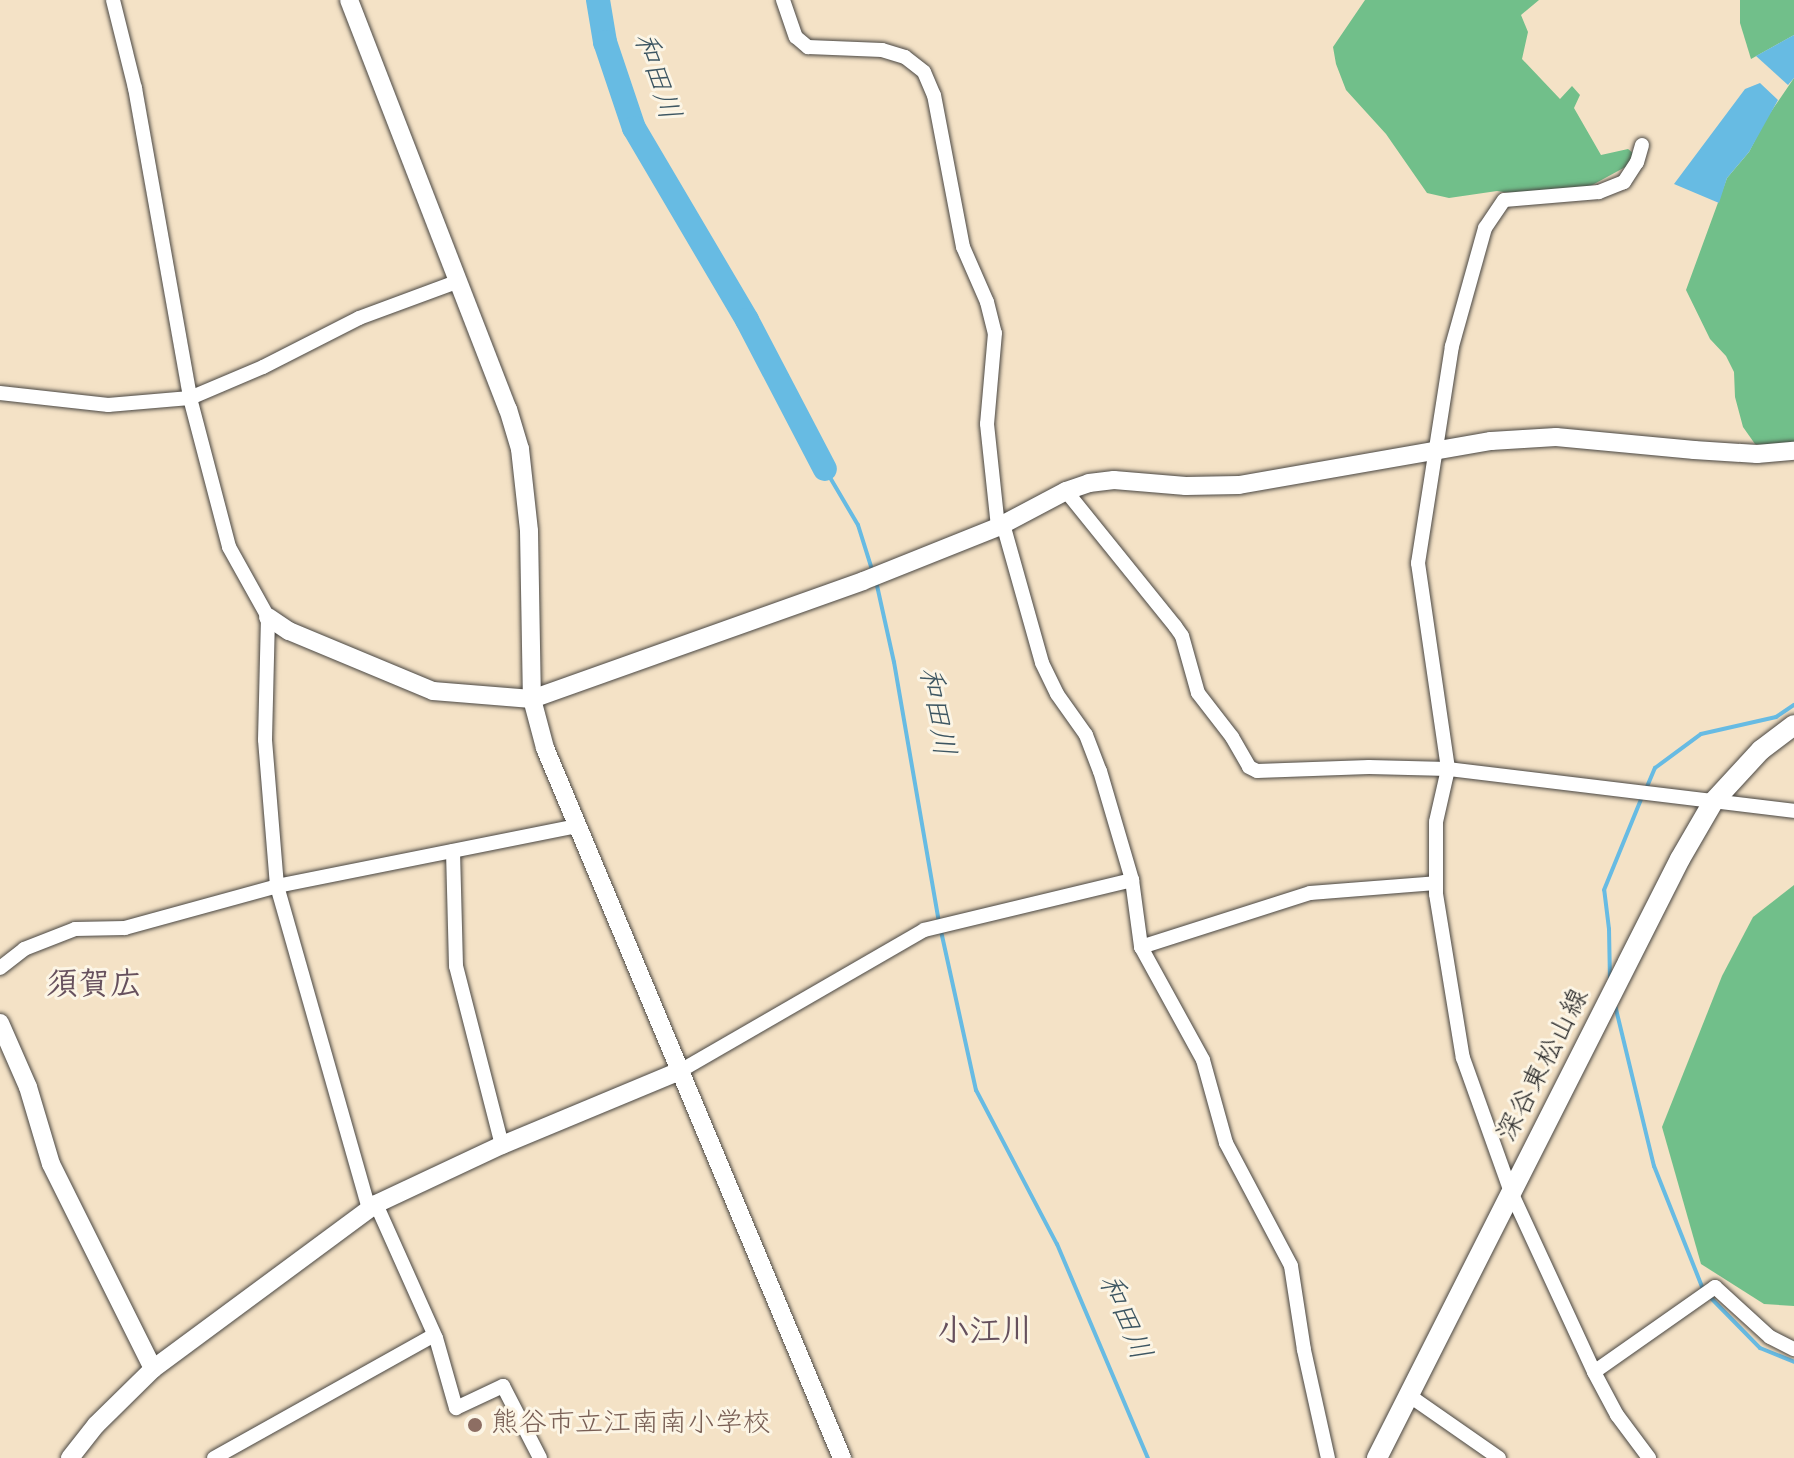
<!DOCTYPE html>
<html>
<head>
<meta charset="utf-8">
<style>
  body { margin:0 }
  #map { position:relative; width:1794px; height:1458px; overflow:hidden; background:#f4e2c6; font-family:"Indie Flower","Klee One",sans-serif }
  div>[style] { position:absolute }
  .forest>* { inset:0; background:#71bf8a }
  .water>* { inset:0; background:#67bbe3 }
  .stream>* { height:4px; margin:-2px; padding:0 2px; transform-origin:2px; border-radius:2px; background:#67bbe3 }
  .river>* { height:24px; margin:-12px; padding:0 12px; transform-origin:12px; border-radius:12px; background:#67bbe3 }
  .roads { filter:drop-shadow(0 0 2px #494642) drop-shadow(0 0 2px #494642) }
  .street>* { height:14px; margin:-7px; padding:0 7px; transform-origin:7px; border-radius:7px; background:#fff }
  .secondary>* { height:18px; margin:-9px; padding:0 9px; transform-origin:9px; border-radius:9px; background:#fff }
  .primary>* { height:20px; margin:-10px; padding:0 10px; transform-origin:10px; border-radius:10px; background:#fff }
  .dots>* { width:22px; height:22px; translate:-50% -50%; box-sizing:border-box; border:4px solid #fcf5e5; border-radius:50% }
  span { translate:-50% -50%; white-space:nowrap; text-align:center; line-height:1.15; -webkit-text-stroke:6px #fcf5e5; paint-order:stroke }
  .street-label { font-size:28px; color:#2b2b2b }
  .education-label { font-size:28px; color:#785e54 }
  .left { translate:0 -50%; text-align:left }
  .water-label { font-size:30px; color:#3d5662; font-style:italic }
  .quarter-label { font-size:32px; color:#66505d; font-weight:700 }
</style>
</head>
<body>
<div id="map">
  <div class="forest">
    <i style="clip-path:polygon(1365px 0,1539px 0,1521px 15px,1528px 32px,1522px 59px,1560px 99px,1572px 86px,1580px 95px,1574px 108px,1601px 155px,1628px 149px,1633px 153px,1629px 165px,1563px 201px,1497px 191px,1449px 198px,1427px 193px,1386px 134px,1346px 90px,1336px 64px,1333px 47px)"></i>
    <i style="clip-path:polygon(1740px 0,1794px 0,1794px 35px,1751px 59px,1740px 23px)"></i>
    <i style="clip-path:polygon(1794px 78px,1794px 450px,1755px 444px,1743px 427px,1735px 397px,1734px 372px,1726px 356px,1710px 339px,1686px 290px,1727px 178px,1749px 152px,1766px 119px)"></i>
    <i style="clip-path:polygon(1794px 885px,1794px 1306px,1764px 1304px,1701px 1264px,1662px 1127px,1722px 976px,1753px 917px)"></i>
  </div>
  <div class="water">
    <i style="clip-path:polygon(1794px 35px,1794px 78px,1788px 85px,1756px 56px)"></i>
    <i style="clip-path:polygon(1760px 83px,1778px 100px,1749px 152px,1727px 178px,1719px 203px,1674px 184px,1745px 89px)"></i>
  </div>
  <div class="stream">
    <i style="left:825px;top:469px;width:65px;rotate:59.5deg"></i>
    <i style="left:858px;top:525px;width:50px;rotate:72.6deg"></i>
    <i style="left:876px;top:581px;width:83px;rotate:77.5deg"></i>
    <i style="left:894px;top:662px;width:264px;rotate:80.2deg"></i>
    <i style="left:1646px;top:789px;width:23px;rotate:-67deg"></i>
    <i style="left:1655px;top:768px;width:57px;rotate:-36.5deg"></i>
    <i style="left:1701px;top:734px;width:77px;rotate:-12.8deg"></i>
    <i style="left:1776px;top:717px;width:22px;rotate:-34deg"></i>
    <i style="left:941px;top:931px;width:163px;rotate:77.6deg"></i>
    <i style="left:976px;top:1090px;width:174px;rotate:62.3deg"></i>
    <i style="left:1057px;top:1244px;width:233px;rotate:67deg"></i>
    <i style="left:1610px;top:981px;width:52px;rotate:-91.1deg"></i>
    <i style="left:1609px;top:929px;width:39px;rotate:-97deg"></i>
    <i style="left:1604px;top:890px;width:100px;rotate:-67.8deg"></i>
    <i style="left:1615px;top:1005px;width:166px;rotate:76.4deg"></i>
    <i style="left:1654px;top:1166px;width:132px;rotate:68.3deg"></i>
    <i style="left:1709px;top:1296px;width:73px;rotate:45.6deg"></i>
    <i style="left:1760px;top:1348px;width:37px;rotate:22deg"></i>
  </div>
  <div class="river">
    <i style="left:598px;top:0;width:43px;rotate:80.5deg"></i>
    <i style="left:605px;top:42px;width:91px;rotate:71.4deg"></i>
    <i style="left:634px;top:128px;width:223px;rotate:59.5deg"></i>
    <i style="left:747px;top:320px;width:168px;rotate:62.4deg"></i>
  </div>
  <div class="roads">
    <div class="street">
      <i style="left:113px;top:0;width:91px;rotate:76deg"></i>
      <i style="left:135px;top:88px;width:315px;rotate:79.9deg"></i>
      <i style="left:190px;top:398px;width:154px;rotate:75.3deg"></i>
      <i style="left:229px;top:547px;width:80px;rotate:60.9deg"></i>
      <i style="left:268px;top:617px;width:123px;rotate:91.4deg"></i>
      <i style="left:265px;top:740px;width:146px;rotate:85.3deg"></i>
      <i style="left:277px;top:886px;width:337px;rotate:74.1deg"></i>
      <i style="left:783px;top:0;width:39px;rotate:71deg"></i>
      <i style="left:796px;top:37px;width:16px;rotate:40deg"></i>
      <i style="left:808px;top:47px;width:74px;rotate:2.3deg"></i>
      <i style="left:882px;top:50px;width:24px;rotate:17deg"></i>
      <i style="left:905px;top:57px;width:24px;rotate:38deg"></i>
      <i style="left:924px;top:72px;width:25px;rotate:67deg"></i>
      <i style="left:934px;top:95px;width:155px;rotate:79.2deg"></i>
      <i style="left:963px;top:247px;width:60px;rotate:66.4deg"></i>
      <i style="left:987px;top:302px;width:32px;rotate:76deg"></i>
      <i style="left:995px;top:333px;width:91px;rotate:95deg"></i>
      <i style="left:987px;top:424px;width:104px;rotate:83.9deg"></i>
      <i style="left:1642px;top:145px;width:18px;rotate:106deg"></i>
      <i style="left:1637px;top:162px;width:24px;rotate:123deg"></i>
      <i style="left:1624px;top:182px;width:27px;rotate:158deg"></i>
      <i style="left:1599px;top:192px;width:95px;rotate:175.2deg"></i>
      <i style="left:1504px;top:200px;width:34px;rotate:124deg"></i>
      <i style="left:1485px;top:228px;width:123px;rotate:105.6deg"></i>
      <i style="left:1452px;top:346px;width:220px;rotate:98.9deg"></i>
      <i style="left:1418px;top:563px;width:208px;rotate:81.7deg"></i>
      <i style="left:1448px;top:769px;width:54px;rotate:102.8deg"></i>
      <i style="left:1436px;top:822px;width:72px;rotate:90deg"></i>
      <i style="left:1436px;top:894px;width:166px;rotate:80.7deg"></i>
      <i style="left:1463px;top:1058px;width:142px;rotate:70.3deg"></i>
      <i style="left:1511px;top:1192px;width:198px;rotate:65.2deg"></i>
      <i style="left:1594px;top:1372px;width:49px;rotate:61.9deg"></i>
      <i style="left:1617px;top:1415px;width:54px;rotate:53.3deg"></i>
      <i style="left:0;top:393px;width:109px;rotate:6.3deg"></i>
      <i style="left:108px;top:405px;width:82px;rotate:-4.9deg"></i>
      <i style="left:190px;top:398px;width:79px;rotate:-23deg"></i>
      <i style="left:263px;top:367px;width:108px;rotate:-27deg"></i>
      <i style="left:359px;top:318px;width:107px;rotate:-20.3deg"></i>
      <i style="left:1066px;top:491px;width:174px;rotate:51.1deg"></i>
      <i style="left:1175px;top:626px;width:12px;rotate:55deg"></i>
      <i style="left:1182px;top:636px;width:59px;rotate:74.3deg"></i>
      <i style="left:1198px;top:693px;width:56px;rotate:52.3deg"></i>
      <i style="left:1232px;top:737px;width:34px;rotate:60deg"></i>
      <i style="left:1249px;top:767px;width:9px;rotate:27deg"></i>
      <i style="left:1257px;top:771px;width:112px;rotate:-2deg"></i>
      <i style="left:1369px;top:767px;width:79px;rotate:1.5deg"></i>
      <i style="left:1448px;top:769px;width:349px;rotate:6.9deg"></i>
      <i style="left:1003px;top:524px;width:144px;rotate:74.3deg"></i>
      <i style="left:1042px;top:663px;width:34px;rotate:64deg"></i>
      <i style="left:1057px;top:694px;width:50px;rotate:54.7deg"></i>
      <i style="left:1086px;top:735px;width:39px;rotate:69deg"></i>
      <i style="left:1100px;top:771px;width:114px;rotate:73.6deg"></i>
      <i style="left:1132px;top:880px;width:68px;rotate:82.3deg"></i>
      <i style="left:1141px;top:947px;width:129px;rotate:61.2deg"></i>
      <i style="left:1203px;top:1060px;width:86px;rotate:74.5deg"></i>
      <i style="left:1226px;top:1143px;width:139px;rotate:62.1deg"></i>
      <i style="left:1291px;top:1266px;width:85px;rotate:81.2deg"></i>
      <i style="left:1304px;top:1350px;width:111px;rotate:77.5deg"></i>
      <i style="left:453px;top:851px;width:115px;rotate:88.5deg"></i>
      <i style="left:456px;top:966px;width:185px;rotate:75.6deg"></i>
      <i style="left:1141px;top:947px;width:177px;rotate:-17.7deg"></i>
      <i style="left:1310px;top:893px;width:126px;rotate:-4.5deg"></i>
      <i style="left:0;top:968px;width:31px;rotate:-38deg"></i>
      <i style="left:24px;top:949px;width:55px;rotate:-21.4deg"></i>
      <i style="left:75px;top:929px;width:50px;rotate:-1.1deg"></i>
      <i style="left:125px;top:928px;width:158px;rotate:-15.4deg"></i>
      <i style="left:277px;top:886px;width:306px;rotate:-11.3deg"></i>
      <i style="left:680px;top:1071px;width:282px;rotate:-30deg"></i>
      <i style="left:924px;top:930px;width:214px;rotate:-13.5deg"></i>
      <i style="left:376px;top:1204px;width:147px;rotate:65.9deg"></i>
      <i style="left:436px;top:1338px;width:73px;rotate:74.1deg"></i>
      <i style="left:456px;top:1408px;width:52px;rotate:-25.1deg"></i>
      <i style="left:503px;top:1386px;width:81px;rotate:62.8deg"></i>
      <i style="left:1594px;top:1372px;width:148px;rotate:-35.1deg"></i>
      <i style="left:1715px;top:1287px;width:74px;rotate:42.3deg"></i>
      <i style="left:1770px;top:1337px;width:27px;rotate:27deg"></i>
      <i style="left:1407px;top:1394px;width:112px;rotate:34.8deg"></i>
      <i style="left:214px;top:1458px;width:252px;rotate:-29.2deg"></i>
    </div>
    <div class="secondary">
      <i style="left:349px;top:0;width:439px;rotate:68.8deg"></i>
      <i style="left:508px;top:409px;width:42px;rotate:73.3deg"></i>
      <i style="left:520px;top:449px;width:82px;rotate:83.7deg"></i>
      <i style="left:529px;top:531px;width:168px;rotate:89deg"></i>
      <i style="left:532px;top:699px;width:51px;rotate:75.1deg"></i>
      <i style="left:545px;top:748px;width:770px;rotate:67.3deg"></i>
      <i style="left:268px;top:617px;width:25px;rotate:34deg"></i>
      <i style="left:289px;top:631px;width:156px;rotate:22.6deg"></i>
      <i style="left:433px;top:691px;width:99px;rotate:4.6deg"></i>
      <i style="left:532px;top:699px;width:351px;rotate:-19.6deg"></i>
      <i style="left:863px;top:581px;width:145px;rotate:-21.8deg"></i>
      <i style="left:998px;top:527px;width:77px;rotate:-27.9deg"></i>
      <i style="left:1066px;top:491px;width:24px;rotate:-19deg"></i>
      <i style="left:1089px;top:483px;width:25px;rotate:-7deg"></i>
      <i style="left:1114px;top:480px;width:72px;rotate:4.8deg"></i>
      <i style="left:1186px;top:486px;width:53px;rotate:-1.1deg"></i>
      <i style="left:1239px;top:485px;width:256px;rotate:-9.9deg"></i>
      <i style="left:1491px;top:441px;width:65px;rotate:-3.5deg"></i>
      <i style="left:1556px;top:437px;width:139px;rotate:5.4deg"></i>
      <i style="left:1694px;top:450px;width:63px;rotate:3.6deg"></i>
      <i style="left:1757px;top:454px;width:37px;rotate:-5deg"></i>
      <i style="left:0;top:1023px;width:70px;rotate:66.4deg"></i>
      <i style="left:28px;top:1087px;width:80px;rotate:73.4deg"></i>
      <i style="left:51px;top:1164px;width:229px;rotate:63.5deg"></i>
      <i style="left:70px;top:1458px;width:42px;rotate:-51.8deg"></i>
      <i style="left:96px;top:1425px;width:80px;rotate:-44.5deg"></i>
      <i style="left:153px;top:1369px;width:277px;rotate:-36.5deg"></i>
      <i style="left:376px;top:1204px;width:139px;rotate:-25.1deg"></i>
      <i style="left:502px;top:1145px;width:193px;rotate:-22.6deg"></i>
    </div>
    <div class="primary">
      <i style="left:1377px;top:1458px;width:671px;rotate:-63.17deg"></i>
      <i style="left:1680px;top:859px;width:66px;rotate:-59.9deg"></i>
      <i style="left:1713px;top:802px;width:71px;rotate:-47.3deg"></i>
      <i style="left:1761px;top:750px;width:41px;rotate:-37.1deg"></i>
    </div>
  </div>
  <div class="dots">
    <i style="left:475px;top:1425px;background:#8d6e63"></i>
  </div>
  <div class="street-label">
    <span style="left:1545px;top:1066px;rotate:-63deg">深谷東松山線</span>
  </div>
  <div class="education-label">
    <span class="left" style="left:491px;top:1425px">熊谷市立江南南小学校</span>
  </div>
  <div class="water-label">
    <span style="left:655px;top:77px;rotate:72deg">和田川</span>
    <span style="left:935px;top:712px;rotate:80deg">和田川</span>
    <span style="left:1123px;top:1318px;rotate:67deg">和田川</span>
  </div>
  <div class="quarter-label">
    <span style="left:94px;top:987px">須賀広</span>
    <span style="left:985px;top:1334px">小江川</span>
  </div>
</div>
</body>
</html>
